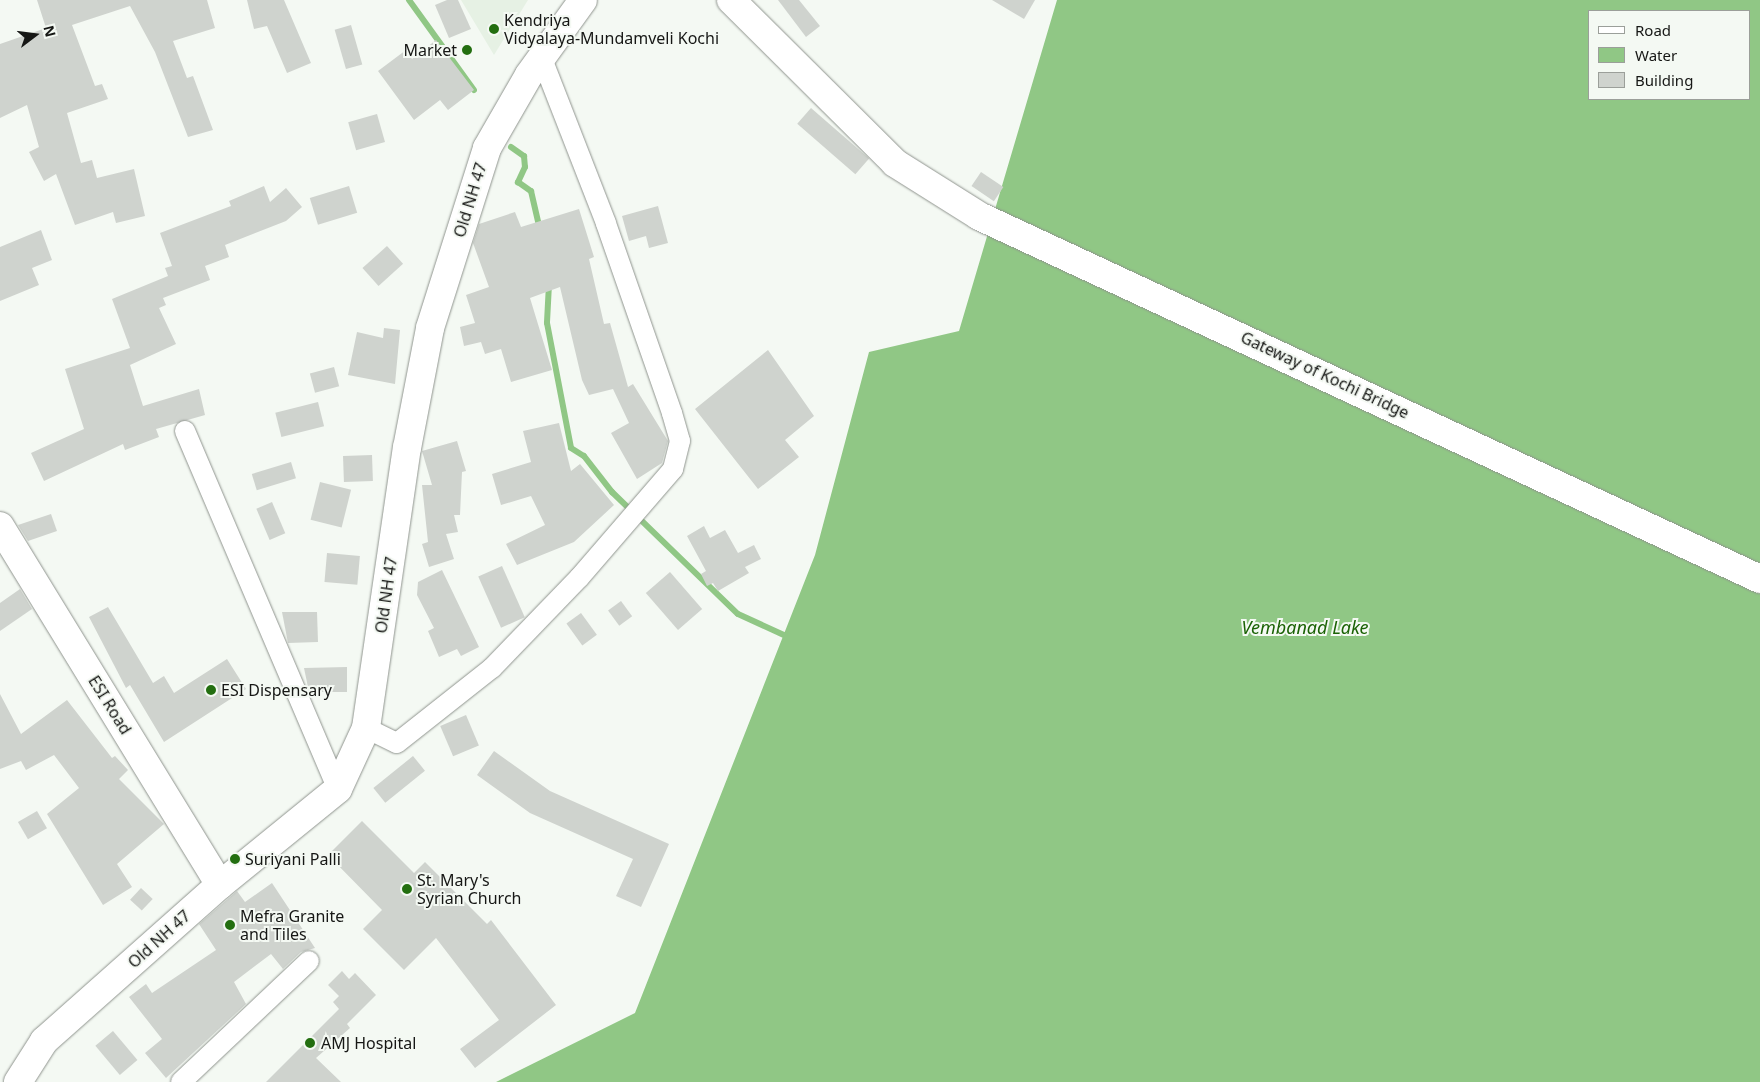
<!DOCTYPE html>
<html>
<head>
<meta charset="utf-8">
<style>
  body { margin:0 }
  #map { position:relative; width:1760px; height:1082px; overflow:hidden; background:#f4f9f3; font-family:"Noto Sans",sans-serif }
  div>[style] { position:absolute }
  .built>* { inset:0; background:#e6f1e4 }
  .water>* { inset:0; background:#90c785 }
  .stream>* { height:6px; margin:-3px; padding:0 3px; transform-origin:3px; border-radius:3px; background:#90c785 }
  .building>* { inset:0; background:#cfd3ce; transform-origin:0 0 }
  .roads { filter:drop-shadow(0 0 1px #8f948e) drop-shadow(0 0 1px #8f948e) }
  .minor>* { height:20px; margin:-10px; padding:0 10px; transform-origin:10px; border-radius:10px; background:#fff }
  .secondary>* { height:28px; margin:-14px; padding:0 14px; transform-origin:14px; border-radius:14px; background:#fff }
  .primary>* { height:28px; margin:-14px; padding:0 14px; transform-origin:14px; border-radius:14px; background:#fff }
  .dots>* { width:14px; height:14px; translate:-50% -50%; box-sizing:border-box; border:2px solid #f4f9f3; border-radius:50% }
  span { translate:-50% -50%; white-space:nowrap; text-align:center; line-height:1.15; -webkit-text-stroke:4px #f4f9f3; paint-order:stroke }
  .poi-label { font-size:16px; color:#161715 }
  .left { translate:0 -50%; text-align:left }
  .right { translate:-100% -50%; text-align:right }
  .street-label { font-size:16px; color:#161715 }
  .water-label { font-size:18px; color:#1a6205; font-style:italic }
  .legend { position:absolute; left:1588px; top:10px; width:162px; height:90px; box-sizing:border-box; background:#f4f9f3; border:1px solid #9b9f9a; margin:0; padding:6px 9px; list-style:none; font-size:15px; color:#161715 }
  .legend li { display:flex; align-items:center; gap:10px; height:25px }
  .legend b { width:25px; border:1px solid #9b9f9a }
  .north { position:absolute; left:10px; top:10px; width:50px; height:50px; -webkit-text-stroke:4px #f4f9f3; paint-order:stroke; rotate:75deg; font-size:14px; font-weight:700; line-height:20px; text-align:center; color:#161715 }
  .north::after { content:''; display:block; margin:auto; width:18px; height:22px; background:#161715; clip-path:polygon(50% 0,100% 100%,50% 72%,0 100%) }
</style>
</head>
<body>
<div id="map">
  <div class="built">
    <i style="clip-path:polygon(461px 0,528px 0,494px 55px)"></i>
  </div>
  <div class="water">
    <i style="clip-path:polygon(evenodd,1057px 0,1760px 0,1760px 1082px,496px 1082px,635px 1013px,815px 555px,869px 352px,959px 331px,1057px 0,1589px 11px,1749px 11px,1749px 99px,1589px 99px,1589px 11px)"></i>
  </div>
  <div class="stream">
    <i style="left:409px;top:0;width:111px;rotate:54.2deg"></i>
    <i style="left:511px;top:147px;width:16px;rotate:35deg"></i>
    <i style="left:524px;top:156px;width:11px;rotate:85deg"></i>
    <i style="left:525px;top:167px;width:17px;rotate:115deg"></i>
    <i style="left:518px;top:182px;width:16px;rotate:35deg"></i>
    <i style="left:531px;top:191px;width:39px;rotate:77deg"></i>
    <i style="left:549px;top:284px;width:39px;rotate:93deg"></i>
    <i style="left:547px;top:323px;width:127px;rotate:79.1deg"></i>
    <i style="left:571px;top:448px;width:15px;rotate:32deg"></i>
    <i style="left:584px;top:456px;width:46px;rotate:52.1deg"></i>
    <i style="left:612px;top:492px;width:175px;rotate:44.1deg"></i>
    <i style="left:738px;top:614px;width:51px;rotate:24.5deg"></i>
  </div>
  <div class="building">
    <i style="clip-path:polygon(37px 0,207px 0,215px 28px,173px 41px,187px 78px,193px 76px,213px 130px,188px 137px,155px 52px,130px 6px,72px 25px,95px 86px,102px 84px,108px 99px,67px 113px,81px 163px,92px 160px,97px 178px,134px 169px,145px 216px,116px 223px,113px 212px,75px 225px,56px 174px,44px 181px,29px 152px,39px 147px,27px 105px,0 118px,0 44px,46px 28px)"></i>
    <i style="clip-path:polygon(247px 0,284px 0,311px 63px,287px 73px,267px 26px,254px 29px)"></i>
    <i style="clip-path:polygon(447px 0,458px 0,471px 29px,449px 38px,435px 5px)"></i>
    <i style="clip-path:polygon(778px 0,799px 0,820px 26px,806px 37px)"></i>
    <i style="clip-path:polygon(992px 0,1035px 0,1024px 19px)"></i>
    <i style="left:351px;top:25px;width:41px;height:17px;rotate:74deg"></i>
    <i style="clip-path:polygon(436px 40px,474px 90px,448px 110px,440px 100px,414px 120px,378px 71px,406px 50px,412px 59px)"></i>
    <i style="left:811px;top:108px;width:77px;height:21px;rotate:41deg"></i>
    <i style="left:377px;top:114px;width:29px;height:30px;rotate:74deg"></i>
    <i style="left:981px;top:172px;width:27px;height:17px;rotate:34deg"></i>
    <i style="clip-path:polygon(264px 186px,270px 202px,286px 188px,302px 207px,286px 221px,225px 245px,229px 257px,205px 266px,210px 280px,163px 298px,166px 305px,159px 308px,176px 344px,130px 365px,143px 406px,199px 389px,205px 415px,156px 429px,159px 437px,125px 450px,123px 444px,44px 481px,31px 453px,84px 429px,65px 369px,130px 348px,112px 299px,168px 276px,165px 268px,172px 266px,160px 233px,231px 206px,229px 201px)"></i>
    <i style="left:349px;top:186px;width:28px;height:41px;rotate:73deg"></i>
    <i style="clip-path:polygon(658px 206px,668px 243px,649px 248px,646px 236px,629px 241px,622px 216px)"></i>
    <i style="clip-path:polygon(579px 209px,594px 257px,589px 259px,604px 324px,610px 323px,628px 387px,633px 384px,668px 441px,662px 463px,637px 479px,611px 433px,629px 423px,613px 389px,589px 395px,582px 380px,560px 287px,530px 298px,552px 370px,511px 382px,501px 349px,485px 354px,481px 342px,464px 346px,460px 327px,475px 323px,466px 295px,489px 287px,473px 243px,479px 224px,515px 212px,521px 227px)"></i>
    <i style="clip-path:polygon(41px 230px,52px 260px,32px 268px,39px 285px,0 301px,0 247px)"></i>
    <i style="left:387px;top:246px;width:24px;height:33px;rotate:48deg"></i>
    <i style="clip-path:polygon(384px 328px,400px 330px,395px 384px,348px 375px,357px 332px,383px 338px)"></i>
    <i style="clip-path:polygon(768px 350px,814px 416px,785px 440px,799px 457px,758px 489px,695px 409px)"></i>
    <i style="left:334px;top:367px;width:20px;height:25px;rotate:75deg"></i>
    <i style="left:318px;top:402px;width:25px;height:44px;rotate:76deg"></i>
    <i style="clip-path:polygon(559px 423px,571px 471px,580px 464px,614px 505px,574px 542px,517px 565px,506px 544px,545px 525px,531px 496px,501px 505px,492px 474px,531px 462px,523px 431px)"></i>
    <i style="clip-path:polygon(457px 441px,466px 471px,462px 472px,460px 515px,454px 515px,458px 532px,446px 534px,454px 559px,429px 567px,422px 544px,428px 542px,422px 485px,432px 485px,422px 451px)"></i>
    <i style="left:372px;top:455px;width:26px;height:29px;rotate:88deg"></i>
    <i style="left:291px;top:462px;width:17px;height:41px;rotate:73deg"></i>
    <i style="left:320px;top:482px;width:32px;height:39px;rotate:14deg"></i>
    <i style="left:272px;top:502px;width:34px;height:17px;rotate:67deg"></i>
    <i style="clip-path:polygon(51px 514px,57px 531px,28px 541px,18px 525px)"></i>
    <i style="clip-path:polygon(704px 526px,710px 538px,725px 530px,738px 553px,754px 545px,761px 559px,745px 567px,749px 573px,718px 591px,713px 583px,707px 586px,701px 574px,706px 571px,687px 536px)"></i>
    <i style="left:327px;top:553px;width:33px;height:29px;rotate:5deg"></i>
    <i style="left:502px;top:566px;width:56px;height:26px;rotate:66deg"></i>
    <i style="clip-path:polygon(442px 570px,479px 647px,461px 656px,457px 649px,439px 657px,428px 631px,434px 628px,417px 595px,418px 582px)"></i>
    <i style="left:670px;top:572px;width:49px;height:32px;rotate:49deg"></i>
    <i style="clip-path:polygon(20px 589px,32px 609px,0 631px,0 603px)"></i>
    <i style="left:621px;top:601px;width:19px;height:16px;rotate:54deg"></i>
    <i style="clip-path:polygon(108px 607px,153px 683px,164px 676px,174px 693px,227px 659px,246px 689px,164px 742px,130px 685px,126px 688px,89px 617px)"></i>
    <i style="clip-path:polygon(282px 612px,317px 612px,318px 642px,288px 643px)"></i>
    <i style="left:581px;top:613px;width:27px;height:18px;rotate:54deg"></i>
    <i style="clip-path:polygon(347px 667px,347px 692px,309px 692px,304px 668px)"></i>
    <i style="clip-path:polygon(0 694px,21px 734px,67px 700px,112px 758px,115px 756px,128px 770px,119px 779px,164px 824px,117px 864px,132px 887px,103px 905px,47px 814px,79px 788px,54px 755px,26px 770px,21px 761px,0 769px)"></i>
    <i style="left:466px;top:715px;width:33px;height:28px;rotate:67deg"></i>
    <i style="clip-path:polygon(494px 751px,550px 791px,669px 844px,641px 907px,616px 896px,633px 859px,530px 813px,477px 775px)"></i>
    <i style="left:413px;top:756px;width:19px;height:51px;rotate:51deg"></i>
    <i style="left:37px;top:811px;width:20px;height:22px;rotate:60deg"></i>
    <i style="clip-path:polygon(362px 821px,414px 873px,425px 862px,487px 924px,491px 920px,556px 1005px,475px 1068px,460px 1049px,499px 1020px,436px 938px,404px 970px,363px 929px,382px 910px,328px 855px)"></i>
    <i style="clip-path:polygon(272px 883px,315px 948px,301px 952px,283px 969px,271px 954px,234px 982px,246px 1004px,166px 1078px,145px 1053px,162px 1039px,129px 997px,146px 984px,152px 993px,216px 950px,199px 924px,237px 891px,245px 902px)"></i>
    <i style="left:141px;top:888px;width:16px;height:16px;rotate:43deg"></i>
    <i style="clip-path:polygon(342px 971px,349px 979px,355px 973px,376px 995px,347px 1024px,350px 1028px,316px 1058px,341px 1082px,266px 1082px,339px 1009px,333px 1002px,339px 996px,328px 985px)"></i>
    <i style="left:113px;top:1031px;width:38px;height:23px;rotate:50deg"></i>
  </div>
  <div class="roads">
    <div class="minor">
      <i style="left:185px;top:431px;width:389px;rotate:66.9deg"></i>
      <i style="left:366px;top:728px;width:34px;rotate:26deg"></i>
      <i style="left:397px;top:743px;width:121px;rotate:-38.3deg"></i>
      <i style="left:492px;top:668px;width:125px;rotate:-46deg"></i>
      <i style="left:579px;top:578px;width:144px;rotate:-49.2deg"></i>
      <i style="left:673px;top:469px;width:29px;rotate:-76deg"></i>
      <i style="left:680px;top:441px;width:29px;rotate:-106deg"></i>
      <i style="left:672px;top:413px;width:201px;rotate:-109.2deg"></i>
      <i style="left:606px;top:223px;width:176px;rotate:-111.3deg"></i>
      <i style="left:181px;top:1082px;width:176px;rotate:-43.4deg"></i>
    </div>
    <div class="secondary">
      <i style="left:0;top:526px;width:421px;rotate:58.5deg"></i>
    </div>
    <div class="primary">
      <i style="left:731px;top:0;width:231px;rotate:44.8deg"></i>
      <i style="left:895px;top:163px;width:99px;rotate:32.2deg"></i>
      <i style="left:979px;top:216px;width:861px;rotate:24.93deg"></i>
      <i style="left:18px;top:1082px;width:49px;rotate:-57.6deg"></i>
      <i style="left:44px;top:1041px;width:235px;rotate:-41.6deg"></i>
      <i style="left:220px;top:885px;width:152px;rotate:-39.1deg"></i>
      <i style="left:338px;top:789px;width:67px;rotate:-65.3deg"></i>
      <i style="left:366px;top:728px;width:283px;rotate:-81.7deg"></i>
      <i style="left:407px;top:448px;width:122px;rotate:-79.1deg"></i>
      <i style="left:430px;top:328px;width:189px;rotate:-72.4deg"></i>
      <i style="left:487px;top:148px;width:84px;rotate:-60.1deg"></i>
      <i style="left:529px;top:75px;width:92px;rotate:-54.2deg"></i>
    </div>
  </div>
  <div class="dots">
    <i style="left:494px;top:29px;background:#236e10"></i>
    <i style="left:467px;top:50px;background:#236e10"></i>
    <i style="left:211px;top:690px;background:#236e10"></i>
    <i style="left:235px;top:859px;background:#236e10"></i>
    <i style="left:407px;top:889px;background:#236e10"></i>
    <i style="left:230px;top:925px;background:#236e10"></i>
    <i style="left:310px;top:1043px;background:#236e10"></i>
  </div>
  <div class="poi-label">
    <span class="left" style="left:504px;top:29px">Kendriya<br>Vidyalaya-Mundamveli Kochi</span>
    <span class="right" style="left:457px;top:50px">Market</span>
    <span class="left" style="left:221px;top:690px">ESI Dispensary</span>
    <span class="left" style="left:245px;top:859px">Suriyani Palli</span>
    <span class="left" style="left:417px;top:889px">St. Mary's<br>Syrian Church</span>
    <span class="left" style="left:240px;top:925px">Mefra Granite<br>and Tiles</span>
    <span class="left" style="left:321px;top:1043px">AMJ Hospital</span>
  </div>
  <div class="street-label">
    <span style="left:470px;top:200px;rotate:-73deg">Old NH 47</span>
    <span style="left:1325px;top:375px;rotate:25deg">Gateway of Kochi Bridge</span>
    <span style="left:386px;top:595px;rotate:-82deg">Old NH 47</span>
    <span style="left:110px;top:705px;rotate:58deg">ESI Road</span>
    <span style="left:159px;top:939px;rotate:-42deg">Old NH 47</span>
  </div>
  <div class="water-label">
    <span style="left:1305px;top:627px">Vembanad Lake</span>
  </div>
  <ul class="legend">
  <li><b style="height:6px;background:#fff"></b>Road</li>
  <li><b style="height:14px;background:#90c785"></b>Water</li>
  <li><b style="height:14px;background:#cfd3ce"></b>Building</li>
  </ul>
  <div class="north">N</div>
</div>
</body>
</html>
